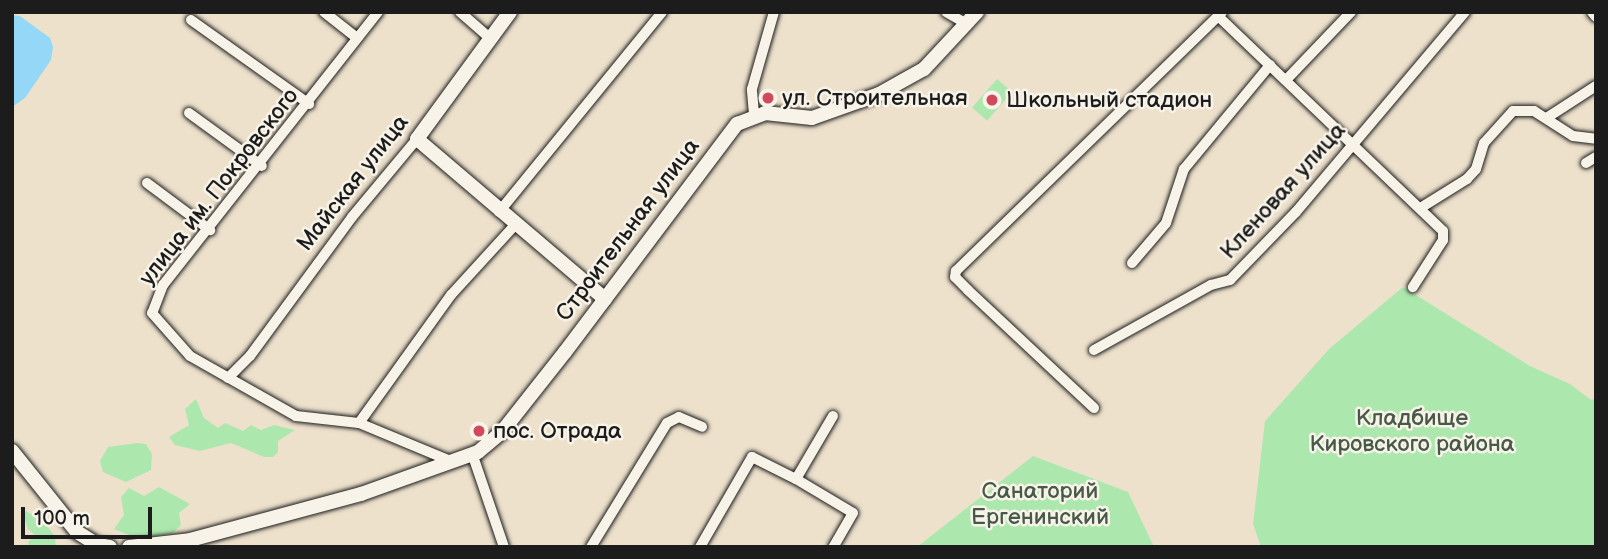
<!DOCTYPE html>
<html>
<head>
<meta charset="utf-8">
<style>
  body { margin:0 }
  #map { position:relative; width:1608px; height:559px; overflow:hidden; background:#ede1cc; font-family:"Balsamiq Sans",sans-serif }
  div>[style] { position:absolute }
  .green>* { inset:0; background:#ace8ae; transform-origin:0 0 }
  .water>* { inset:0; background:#95d7f7 }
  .roads { filter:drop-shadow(0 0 2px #1c1c1c) drop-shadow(0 0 2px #1c1c1c) }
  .street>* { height:10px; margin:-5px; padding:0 5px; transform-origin:5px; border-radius:5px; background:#f7f3e8 }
  .secondary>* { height:14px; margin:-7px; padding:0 7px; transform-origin:7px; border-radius:7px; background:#f7f3e8 }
  .dots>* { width:19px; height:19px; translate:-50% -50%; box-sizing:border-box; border:4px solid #f7f3e8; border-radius:50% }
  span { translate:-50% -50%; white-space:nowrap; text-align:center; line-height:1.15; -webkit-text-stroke:5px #f7f3e8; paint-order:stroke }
  .poi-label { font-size:23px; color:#1c1c1c }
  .left { translate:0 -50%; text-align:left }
  .street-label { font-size:23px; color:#1c1c1c }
  .park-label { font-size:23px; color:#475948 }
  .frame { position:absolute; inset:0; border:14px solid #1c1c1c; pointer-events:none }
  .scale { position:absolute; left:21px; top:507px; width:131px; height:32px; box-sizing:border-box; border:4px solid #1c1c1c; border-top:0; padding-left:9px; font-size:21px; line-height:24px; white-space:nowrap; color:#1c1c1c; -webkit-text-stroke:5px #f7f3e8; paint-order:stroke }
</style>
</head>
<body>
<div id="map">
  <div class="green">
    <i style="left:997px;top:79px;width:20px;height:38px;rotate:41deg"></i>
    <i style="clip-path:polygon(1403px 287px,1530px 366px,1570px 384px,1591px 400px,1596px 398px,1596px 547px,1261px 547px,1253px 524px,1265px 421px,1329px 349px)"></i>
    <i style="clip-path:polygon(196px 399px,204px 418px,218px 428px,225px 423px,243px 431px,251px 425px,261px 430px,274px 425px,295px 430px,278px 441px,278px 452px,273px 457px,264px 457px,231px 443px,200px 451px,175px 445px,169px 437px,189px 425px,185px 409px)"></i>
    <i style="clip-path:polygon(137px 443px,146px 444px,152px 454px,151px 470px,126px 482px,103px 472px,100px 461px,108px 447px)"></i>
    <i style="clip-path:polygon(1033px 456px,1128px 492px,1154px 547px,917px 547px)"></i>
    <i style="clip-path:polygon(159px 487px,190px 504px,179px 513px,181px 525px,173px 533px,139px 539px,114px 529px,124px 515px,121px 497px,129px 488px,144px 496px)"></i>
    <i style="clip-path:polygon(21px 508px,44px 522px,55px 537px,56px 547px,30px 547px,28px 542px,35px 535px,28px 529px)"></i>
  </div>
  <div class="water">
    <i style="clip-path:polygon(12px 15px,20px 16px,50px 38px,53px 47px,51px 60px,25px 98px,12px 107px)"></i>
  </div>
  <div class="roads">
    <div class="street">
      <i style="left:324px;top:12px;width:42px;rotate:38.2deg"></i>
      <i style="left:378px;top:12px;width:347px;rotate:128.2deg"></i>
      <i style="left:163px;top:285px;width:30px;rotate:111deg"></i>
      <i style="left:152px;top:313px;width:57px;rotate:48.5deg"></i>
      <i style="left:190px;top:356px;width:122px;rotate:29.5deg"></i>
      <i style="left:296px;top:416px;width:63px;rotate:6.3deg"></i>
      <i style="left:359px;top:423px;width:102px;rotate:22.5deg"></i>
      <i style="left:460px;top:12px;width:41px;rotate:41.1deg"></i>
      <i style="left:946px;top:12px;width:24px;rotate:30deg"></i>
      <i style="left:1592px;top:12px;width:6px;rotate:51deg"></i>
      <i style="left:1218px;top:16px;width:311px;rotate:43.7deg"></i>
      <i style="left:1443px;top:231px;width:9px;rotate:90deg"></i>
      <i style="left:1443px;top:240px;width:56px;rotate:122.6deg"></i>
      <i style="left:191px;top:20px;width:145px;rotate:35.4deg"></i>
      <i style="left:1287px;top:79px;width:93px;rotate:-46.3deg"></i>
      <i style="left:189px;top:113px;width:90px;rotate:36deg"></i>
      <i style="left:754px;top:114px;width:25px;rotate:-95deg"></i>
      <i style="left:752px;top:89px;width:80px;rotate:-74.1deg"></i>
      <i style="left:1548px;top:117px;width:57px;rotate:-32.9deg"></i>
      <i style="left:1586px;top:163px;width:12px;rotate:-31deg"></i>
      <i style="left:147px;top:183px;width:79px;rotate:36.7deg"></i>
      <i style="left:1422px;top:207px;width:53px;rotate:-31.9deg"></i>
      <i style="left:1467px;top:179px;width:13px;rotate:-48deg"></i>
      <i style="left:1476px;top:169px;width:27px;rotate:-73deg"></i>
      <i style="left:1484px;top:143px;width:43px;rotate:-47.8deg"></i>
      <i style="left:1513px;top:111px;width:21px"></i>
      <i style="left:1534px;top:111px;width:46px;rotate:32.7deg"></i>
      <i style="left:1573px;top:136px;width:23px;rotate:7deg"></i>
      <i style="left:499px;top:212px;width:258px;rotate:-50.8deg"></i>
      <i style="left:1132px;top:263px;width:52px;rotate:-49.6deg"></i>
      <i style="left:1166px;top:223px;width:57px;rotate:-71.6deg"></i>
      <i style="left:1184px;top:169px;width:135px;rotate:-50.4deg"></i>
      <i style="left:1094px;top:350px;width:134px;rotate:-29.1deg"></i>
      <i style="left:1211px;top:285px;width:20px;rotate:-15deg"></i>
      <i style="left:1230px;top:280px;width:95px;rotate:-45.9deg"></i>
      <i style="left:1296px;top:212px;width:262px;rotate:-49.8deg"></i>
      <i style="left:228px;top:378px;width:31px;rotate:-45deg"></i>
      <i style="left:250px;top:356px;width:172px;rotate:-53.7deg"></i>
      <i style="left:352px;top:217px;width:102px;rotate:-50.2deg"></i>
      <i style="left:1094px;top:408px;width:173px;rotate:-136.9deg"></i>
      <i style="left:968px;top:290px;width:18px;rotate:-135deg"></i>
      <i style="left:955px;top:277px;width:6px;rotate:-81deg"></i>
      <i style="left:956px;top:271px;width:371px;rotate:-44.2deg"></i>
      <i style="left:359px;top:423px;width:158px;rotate:-54.3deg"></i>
      <i style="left:451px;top:295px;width:93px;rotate:-47.6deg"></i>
      <i style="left:473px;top:456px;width:96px;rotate:71.2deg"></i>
      <i style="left:796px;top:479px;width:66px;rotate:30.8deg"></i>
      <i style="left:853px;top:513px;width:39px;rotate:120deg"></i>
      <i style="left:591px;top:547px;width:145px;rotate:-58.5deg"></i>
      <i style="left:667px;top:423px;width:13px;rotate:-27deg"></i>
      <i style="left:679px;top:417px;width:25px;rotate:23deg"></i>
      <i style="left:700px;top:547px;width:104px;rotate:-60deg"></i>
      <i style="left:752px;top:457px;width:49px;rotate:26.6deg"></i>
      <i style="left:796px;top:479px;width:73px;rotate:-59.6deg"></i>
    </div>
    <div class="secondary">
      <i style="left:510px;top:12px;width:157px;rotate:126.2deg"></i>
      <i style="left:417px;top:139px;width:247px;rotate:40.4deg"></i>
      <i style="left:12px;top:451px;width:104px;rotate:51.3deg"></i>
      <i style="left:77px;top:532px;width:25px;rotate:32deg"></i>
      <i style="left:98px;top:545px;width:12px;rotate:9deg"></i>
      <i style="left:129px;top:547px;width:61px;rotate:-6.5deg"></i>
      <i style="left:190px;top:540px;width:177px;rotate:-15.1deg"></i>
      <i style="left:361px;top:494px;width:124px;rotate:-19.7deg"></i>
      <i style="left:478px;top:452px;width:30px;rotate:-40deg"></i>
      <i style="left:501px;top:433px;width:103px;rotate:-51.7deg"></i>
      <i style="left:565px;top:352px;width:286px;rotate:-53deg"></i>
      <i style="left:737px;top:124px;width:30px;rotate:-21deg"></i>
      <i style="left:765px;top:113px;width:47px;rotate:6.1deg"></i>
      <i style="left:812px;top:118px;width:71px;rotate:-19.7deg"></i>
      <i style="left:879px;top:94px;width:51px;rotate:-29.1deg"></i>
      <i style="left:924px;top:69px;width:78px;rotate:-47.1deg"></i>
    </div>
  </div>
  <div class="dots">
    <i style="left:768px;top:98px;background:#d1495b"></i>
    <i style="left:992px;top:100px;background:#d1495b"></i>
    <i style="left:479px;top:431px;background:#d1495b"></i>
  </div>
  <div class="poi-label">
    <span class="left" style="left:782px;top:98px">ул. Строительная</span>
    <span class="left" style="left:1006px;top:100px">Школьный стадион</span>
    <span class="left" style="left:493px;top:431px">пос. Отрада</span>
  </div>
  <div class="street-label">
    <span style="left:353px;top:183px;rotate:-52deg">Майская улица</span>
    <span style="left:219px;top:187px;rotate:-52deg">улица им. Покровского</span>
    <span style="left:1283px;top:191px;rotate:-48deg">Кленовая улица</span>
    <span style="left:628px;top:230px;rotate:-53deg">Строительная улица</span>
  </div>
  <div class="park-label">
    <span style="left:1412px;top:431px">Кладбище<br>Кировского района</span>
    <span style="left:1040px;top:504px">Санаторий<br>Ергенинский</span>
  </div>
  <div class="frame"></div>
  <div class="scale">100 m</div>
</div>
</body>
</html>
